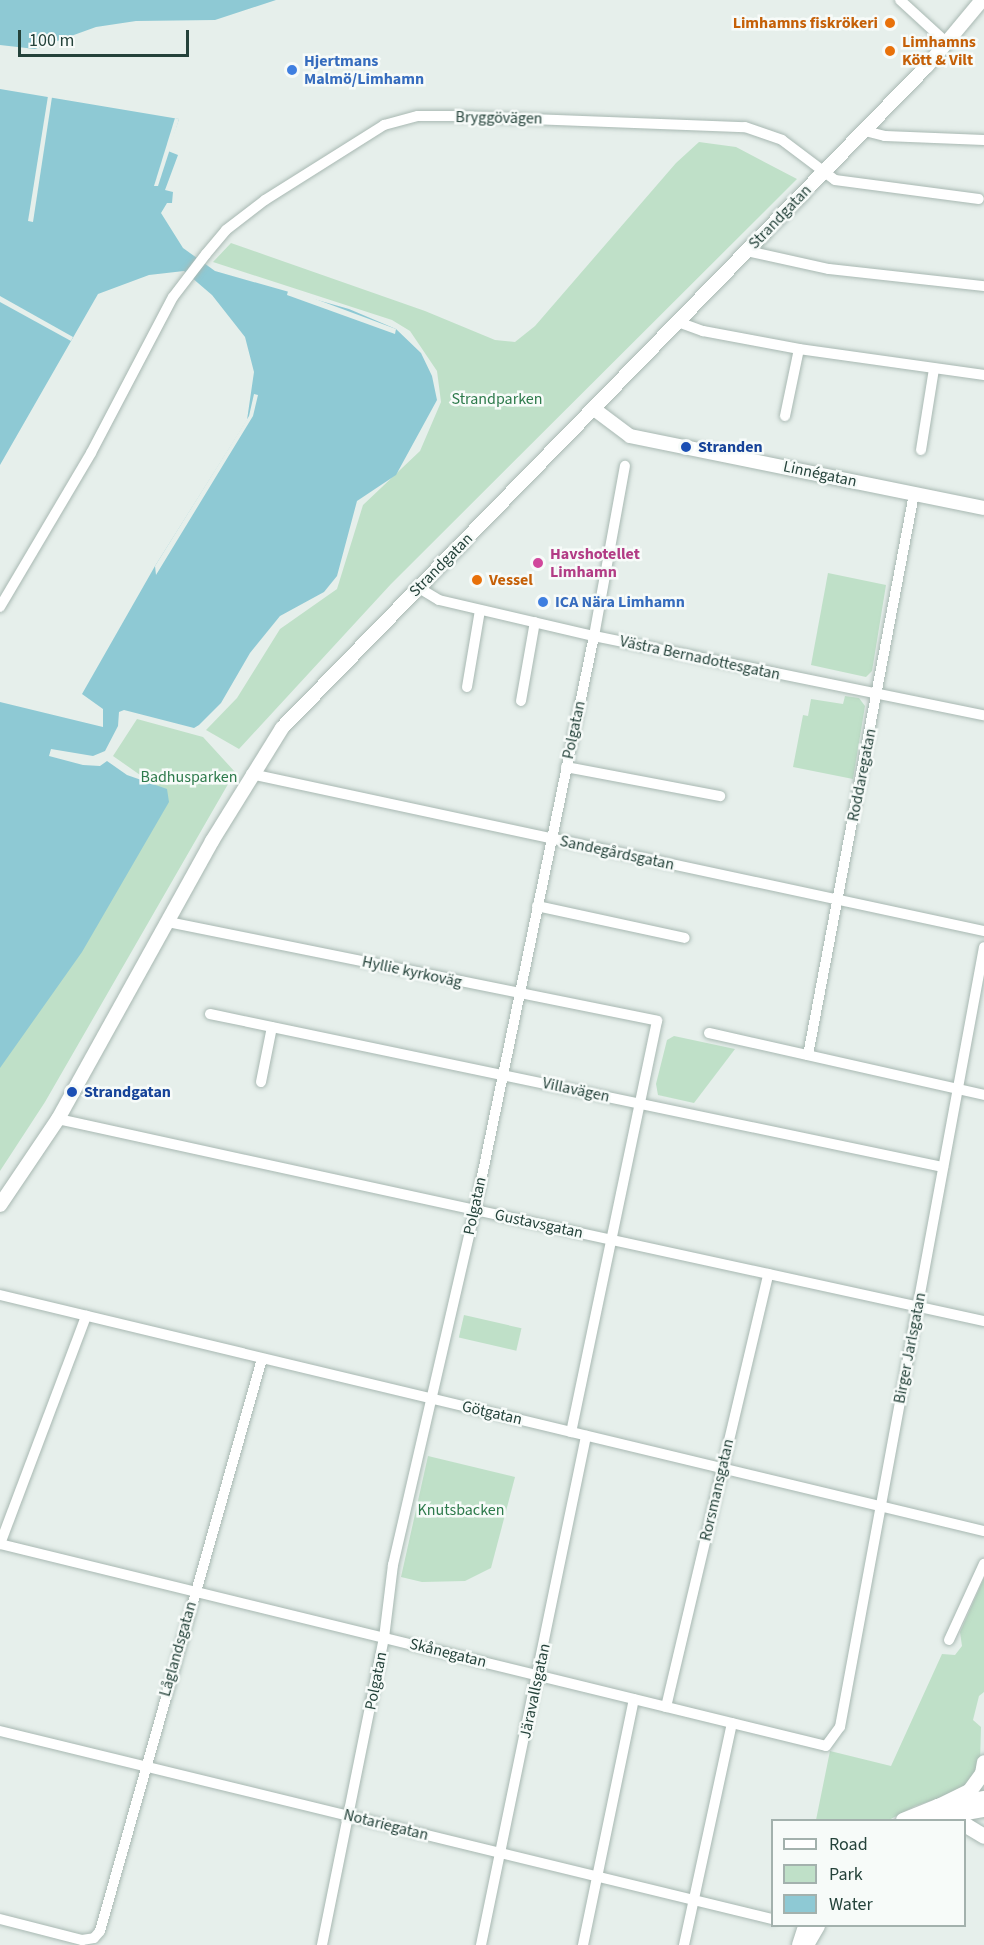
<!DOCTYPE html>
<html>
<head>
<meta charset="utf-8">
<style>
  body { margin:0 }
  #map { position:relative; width:984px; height:1945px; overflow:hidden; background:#e6efeb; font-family:"Source Sans 3",sans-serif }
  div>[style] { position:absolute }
  .green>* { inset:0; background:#bfe0c8; transform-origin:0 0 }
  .water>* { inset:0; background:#8ec9d4 }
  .pier>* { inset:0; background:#e6efeb }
  .roads { filter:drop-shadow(0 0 2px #a8b8b2) drop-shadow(0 0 2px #a8b8b2) }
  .minor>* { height:10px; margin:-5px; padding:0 5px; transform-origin:5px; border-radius:5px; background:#fff }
  .tertiary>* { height:14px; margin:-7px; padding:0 7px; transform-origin:7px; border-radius:7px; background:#fff }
  .secondary>* { height:15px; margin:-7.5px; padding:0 7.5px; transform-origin:7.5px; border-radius:7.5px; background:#fff }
  .dots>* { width:16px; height:16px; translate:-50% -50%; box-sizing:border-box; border:3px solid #f7fbf9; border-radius:50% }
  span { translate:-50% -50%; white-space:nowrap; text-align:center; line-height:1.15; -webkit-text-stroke:5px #f7fbf9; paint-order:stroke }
  .food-label { font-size:16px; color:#c56008; font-weight:700 }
  .right { translate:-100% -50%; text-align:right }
  .left { translate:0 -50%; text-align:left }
  .shop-label { font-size:16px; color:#366cbe; font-weight:700 }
  .street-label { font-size:16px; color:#24423a }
  .park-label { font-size:16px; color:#2d7a4b }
  .transit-label { font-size:16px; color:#164399; font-weight:700 }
  .hotel-label { font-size:16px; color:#b23c85; font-weight:700 }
  .legend { position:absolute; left:771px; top:1819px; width:195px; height:108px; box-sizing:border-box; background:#f7fbf9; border:2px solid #a3b1ad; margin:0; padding:8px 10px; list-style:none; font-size:18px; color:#24423a }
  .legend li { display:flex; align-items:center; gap:12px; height:30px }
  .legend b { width:30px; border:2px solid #a3b1ad }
  .scale { position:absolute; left:18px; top:30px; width:171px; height:27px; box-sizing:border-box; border:3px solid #24423a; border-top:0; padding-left:8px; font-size:18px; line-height:21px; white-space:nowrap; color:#24423a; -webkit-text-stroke:4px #f7fbf9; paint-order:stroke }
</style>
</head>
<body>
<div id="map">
  <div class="green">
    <i style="clip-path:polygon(699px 142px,736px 147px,797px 179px,391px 584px,239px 749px,206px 730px,237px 698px,280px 629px,337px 589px,363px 505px,420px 451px,441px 402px,437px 371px,410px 331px,392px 320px,213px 262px,231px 243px,425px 311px,495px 340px,515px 342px,535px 326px,676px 163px)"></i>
    <i style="clip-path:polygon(828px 573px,886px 585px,872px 671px,866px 677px,811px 665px)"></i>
    <i style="clip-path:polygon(845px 696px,859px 698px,865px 706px,853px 779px,793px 767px,803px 715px,808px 716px,811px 699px,843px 704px)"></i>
    <i style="clip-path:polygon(137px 719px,203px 737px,235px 772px,45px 1102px,0 1171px,0 1054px,153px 784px,113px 756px)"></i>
    <i style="clip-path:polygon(674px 1036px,735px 1049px,694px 1103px,658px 1095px,656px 1084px,667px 1040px)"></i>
    <i style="left:464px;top:1315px;width:59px;height:23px;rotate:13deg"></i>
    <i style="clip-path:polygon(428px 1456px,515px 1477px,491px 1568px,465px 1581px,422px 1582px,401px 1577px)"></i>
    <i style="clip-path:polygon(984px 1578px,984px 1692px,979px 1696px,973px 1720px,981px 1727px,980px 1763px,971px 1781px,957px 1792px,915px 1806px,889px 1820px,816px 1820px,830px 1751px,891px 1766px,942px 1654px,955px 1655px,962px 1646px,960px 1632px)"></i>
  </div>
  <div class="water">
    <i style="clip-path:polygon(0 0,276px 0,215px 20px,136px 21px,96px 27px,35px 49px,0 45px)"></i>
    <i style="clip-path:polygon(0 89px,179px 119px,168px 151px,178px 155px,165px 190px,173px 192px,172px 203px,167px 203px,161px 213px,183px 248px,215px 271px,349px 309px,396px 329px,421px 353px,432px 376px,437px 400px,396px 475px,357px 501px,337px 576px,324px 592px,280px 616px,250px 653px,221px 703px,199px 725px,194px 728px,124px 710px,119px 712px,118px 726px,105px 751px,93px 756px,51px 749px,49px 756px,83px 765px,100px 766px,107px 761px,127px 775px,167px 789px,169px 802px,82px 952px,0 1068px,0 702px,103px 727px,103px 709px,82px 694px,155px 566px,247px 420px,254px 372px,245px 337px,212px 295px,184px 271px,149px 275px,98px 294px,0 465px)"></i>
  </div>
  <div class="pier">
    <i style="clip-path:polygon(48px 96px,52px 97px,33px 222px,28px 221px)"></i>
    <i style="clip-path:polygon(175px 118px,179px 119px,169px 152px,158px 186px,154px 186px)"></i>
    <i style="clip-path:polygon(288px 291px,294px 291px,396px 329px,395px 334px,287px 295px)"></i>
    <i style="clip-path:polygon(0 296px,73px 337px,71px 341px,0 302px)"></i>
    <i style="clip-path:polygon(254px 394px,258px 395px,253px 416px,156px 575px,155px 566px,249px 416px)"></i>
  </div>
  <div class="roads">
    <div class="minor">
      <i style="left:900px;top:0;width:65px;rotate:42.5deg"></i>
      <i style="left:865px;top:131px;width:21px;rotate:14deg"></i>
      <i style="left:885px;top:136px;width:99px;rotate:2.3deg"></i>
      <i style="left:747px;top:251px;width:84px;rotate:12.4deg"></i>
      <i style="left:829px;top:269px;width:156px;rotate:6.3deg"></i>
      <i style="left:678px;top:322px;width:27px;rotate:20deg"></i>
      <i style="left:703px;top:331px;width:98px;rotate:10.6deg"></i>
      <i style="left:799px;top:349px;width:187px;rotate:8deg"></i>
      <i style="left:785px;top:416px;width:68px;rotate:-78.2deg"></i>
      <i style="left:921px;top:450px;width:82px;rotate:-80.9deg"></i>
      <i style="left:419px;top:588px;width:23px;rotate:31deg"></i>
      <i style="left:439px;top:600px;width:159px;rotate:13.1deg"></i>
      <i style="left:594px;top:636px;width:398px;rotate:11.5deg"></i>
      <i style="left:0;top:607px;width:179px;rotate:-59.4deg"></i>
      <i style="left:91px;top:453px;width:176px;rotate:-62.3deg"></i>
      <i style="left:173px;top:297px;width:54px;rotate:-52.5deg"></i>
      <i style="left:206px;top:254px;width:31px;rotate:-50deg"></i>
      <i style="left:226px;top:230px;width:49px;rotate:-37.6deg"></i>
      <i style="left:265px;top:200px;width:141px;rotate:-32.2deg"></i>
      <i style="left:384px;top:125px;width:35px;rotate:-15deg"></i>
      <i style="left:418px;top:116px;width:35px"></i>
      <i style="left:453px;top:116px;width:292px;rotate:2.2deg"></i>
      <i style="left:745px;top:127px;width:39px;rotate:19deg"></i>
      <i style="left:782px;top:140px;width:66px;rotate:37deg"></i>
      <i style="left:835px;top:180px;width:145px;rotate:7.5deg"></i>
      <i style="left:467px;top:687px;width:78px;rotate:-80.4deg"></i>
      <i style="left:521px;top:701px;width:80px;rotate:-80deg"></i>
      <i style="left:566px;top:767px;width:157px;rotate:10.7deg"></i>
      <i style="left:251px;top:774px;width:750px;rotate:12.09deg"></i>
      <i style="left:537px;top:906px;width:151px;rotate:12.2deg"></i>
      <i style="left:168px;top:922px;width:499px;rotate:11.4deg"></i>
      <i style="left:657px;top:1021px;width:420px;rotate:101.8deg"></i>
      <i style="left:210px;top:1014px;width:749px;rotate:11.79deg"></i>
      <i style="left:709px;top:1033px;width:282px;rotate:12.7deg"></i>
      <i style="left:808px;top:1055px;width:571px;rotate:-79.3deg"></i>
      <i style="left:261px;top:1082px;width:56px;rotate:-78.7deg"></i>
      <i style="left:58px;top:1119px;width:948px;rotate:12.31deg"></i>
      <i style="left:0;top:1295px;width:1012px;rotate:13.49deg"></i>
      <i style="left:0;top:1544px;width:850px;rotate:13.74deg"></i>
      <i style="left:826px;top:1746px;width:24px;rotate:-54deg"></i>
      <i style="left:840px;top:1727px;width:793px;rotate:-79.54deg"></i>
      <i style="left:0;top:1544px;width:244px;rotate:-69.3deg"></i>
      <i style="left:949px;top:1640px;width:84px;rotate:-65.3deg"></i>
      <i style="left:666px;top:1707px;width:445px;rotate:-76.7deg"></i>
      <i style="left:0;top:1731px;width:795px;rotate:13.69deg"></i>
      <i style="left:0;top:1919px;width:85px;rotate:14.4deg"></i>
      <i style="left:82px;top:1940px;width:12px;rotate:-9deg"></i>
      <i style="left:94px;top:1938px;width:9px;rotate:-49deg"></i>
      <i style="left:100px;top:1931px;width:594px;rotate:-74.19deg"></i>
      <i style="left:322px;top:1945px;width:313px;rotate:-78.6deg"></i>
      <i style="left:384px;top:1638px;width:74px;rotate:-83deg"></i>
      <i style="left:393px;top:1565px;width:364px;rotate:-77deg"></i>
      <i style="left:475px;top:1210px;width:586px;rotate:-78.29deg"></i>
      <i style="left:594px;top:636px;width:173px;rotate:-79.7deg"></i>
      <i style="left:481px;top:1945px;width:520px;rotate:-78.34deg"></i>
      <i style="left:583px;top:1945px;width:251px;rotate:-78.3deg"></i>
      <i style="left:684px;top:1945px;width:227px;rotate:-77.8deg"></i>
    </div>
    <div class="tertiary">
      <i style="left:594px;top:409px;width:45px;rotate:36.9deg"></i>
      <i style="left:630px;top:436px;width:361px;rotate:11.5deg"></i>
      <i style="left:0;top:1205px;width:104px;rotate:-56deg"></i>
      <i style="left:58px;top:1119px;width:318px;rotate:-61deg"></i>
      <i style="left:212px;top:841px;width:133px;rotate:-58.2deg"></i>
      <i style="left:282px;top:728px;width:924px;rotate:-45.75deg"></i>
      <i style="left:927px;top:66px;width:86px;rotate:-50.2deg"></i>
      <i style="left:903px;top:1820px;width:38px;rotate:-22deg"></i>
      <i style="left:938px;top:1806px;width:47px;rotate:-9.9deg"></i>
      <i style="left:927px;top:1820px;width:58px;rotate:-10deg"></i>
      <i style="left:799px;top:1945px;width:20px;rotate:-72deg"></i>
      <i style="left:807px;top:1945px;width:22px;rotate:-60deg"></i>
    </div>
    <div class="secondary">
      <i style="left:938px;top:1806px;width:34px;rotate:-26deg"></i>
      <i style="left:969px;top:1791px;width:22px;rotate:-54deg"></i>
      <i style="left:982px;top:1773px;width:11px;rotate:-80deg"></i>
      <i style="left:964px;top:1824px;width:23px;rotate:31deg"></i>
    </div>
  </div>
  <div class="dots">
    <i style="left:890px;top:23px;background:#e8710a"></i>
    <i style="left:890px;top:51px;background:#e8710a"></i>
    <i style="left:292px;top:70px;background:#3f7fe0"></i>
    <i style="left:686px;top:447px;background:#1a4fb4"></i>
    <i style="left:538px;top:563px;background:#d1479c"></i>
    <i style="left:477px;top:580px;background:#e8710a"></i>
    <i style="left:543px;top:602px;background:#3f7fe0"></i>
    <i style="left:72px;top:1092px;background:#1a4fb4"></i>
  </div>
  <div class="food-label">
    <span class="right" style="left:878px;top:23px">Limhamns fiskrökeri</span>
    <span class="left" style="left:902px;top:51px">Limhamns<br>Kött &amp; Vilt</span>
    <span class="left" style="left:489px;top:580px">Vessel</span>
  </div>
  <div class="shop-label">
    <span class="left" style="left:304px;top:70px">Hjertmans<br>Malmö/Limhamn</span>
    <span class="left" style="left:555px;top:602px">ICA Nära Limhamn</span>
  </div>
  <div class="street-label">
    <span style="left:499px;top:118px;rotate:1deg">Bryggövägen</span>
    <span style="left:780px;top:217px;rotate:-46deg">Strandgatan</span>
    <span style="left:820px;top:474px;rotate:12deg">Linnégatan</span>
    <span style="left:441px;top:565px;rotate:-45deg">Strandgatan</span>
    <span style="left:700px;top:658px;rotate:12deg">Västra Bernadottesgatan</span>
    <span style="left:574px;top:730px;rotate:-78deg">Polgatan</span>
    <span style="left:862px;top:775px;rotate:-79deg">Roddaregatan</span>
    <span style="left:617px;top:853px;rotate:12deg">Sandegårdsgatan</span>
    <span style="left:412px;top:972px;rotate:12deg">Hyllie kyrkoväg</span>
    <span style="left:576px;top:1090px;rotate:12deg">Villavägen</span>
    <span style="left:475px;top:1206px;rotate:-78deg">Polgatan</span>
    <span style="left:539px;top:1224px;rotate:12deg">Gustavsgatan</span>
    <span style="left:910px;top:1348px;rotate:-79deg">Birger Jarlsgatan</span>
    <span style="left:492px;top:1413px;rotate:13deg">Götgatan</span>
    <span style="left:717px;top:1490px;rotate:-77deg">Rorsmansgatan</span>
    <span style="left:178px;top:1649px;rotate:-74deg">Låglandsgatan</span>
    <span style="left:448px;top:1653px;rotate:14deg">Skånegatan</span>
    <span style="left:376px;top:1681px;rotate:-79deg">Polgatan</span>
    <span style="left:535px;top:1691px;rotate:-78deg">Järavallsgatan</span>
    <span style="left:386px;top:1825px;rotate:14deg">Notariegatan</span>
  </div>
  <div class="park-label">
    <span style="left:497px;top:399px">Strandparken</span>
    <span style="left:189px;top:777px">Badhusparken</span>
    <span style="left:461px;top:1510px">Knutsbacken</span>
  </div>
  <div class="transit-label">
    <span class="left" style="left:698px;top:447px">Stranden</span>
    <span class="left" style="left:84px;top:1092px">Strandgatan</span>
  </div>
  <div class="hotel-label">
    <span class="left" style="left:550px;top:563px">Havshotellet<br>Limhamn</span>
  </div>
  <ul class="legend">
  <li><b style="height:8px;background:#fff"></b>Road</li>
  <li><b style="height:16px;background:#bfe0c8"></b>Park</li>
  <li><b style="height:16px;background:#8ec9d4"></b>Water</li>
  </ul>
  <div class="scale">100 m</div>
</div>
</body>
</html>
